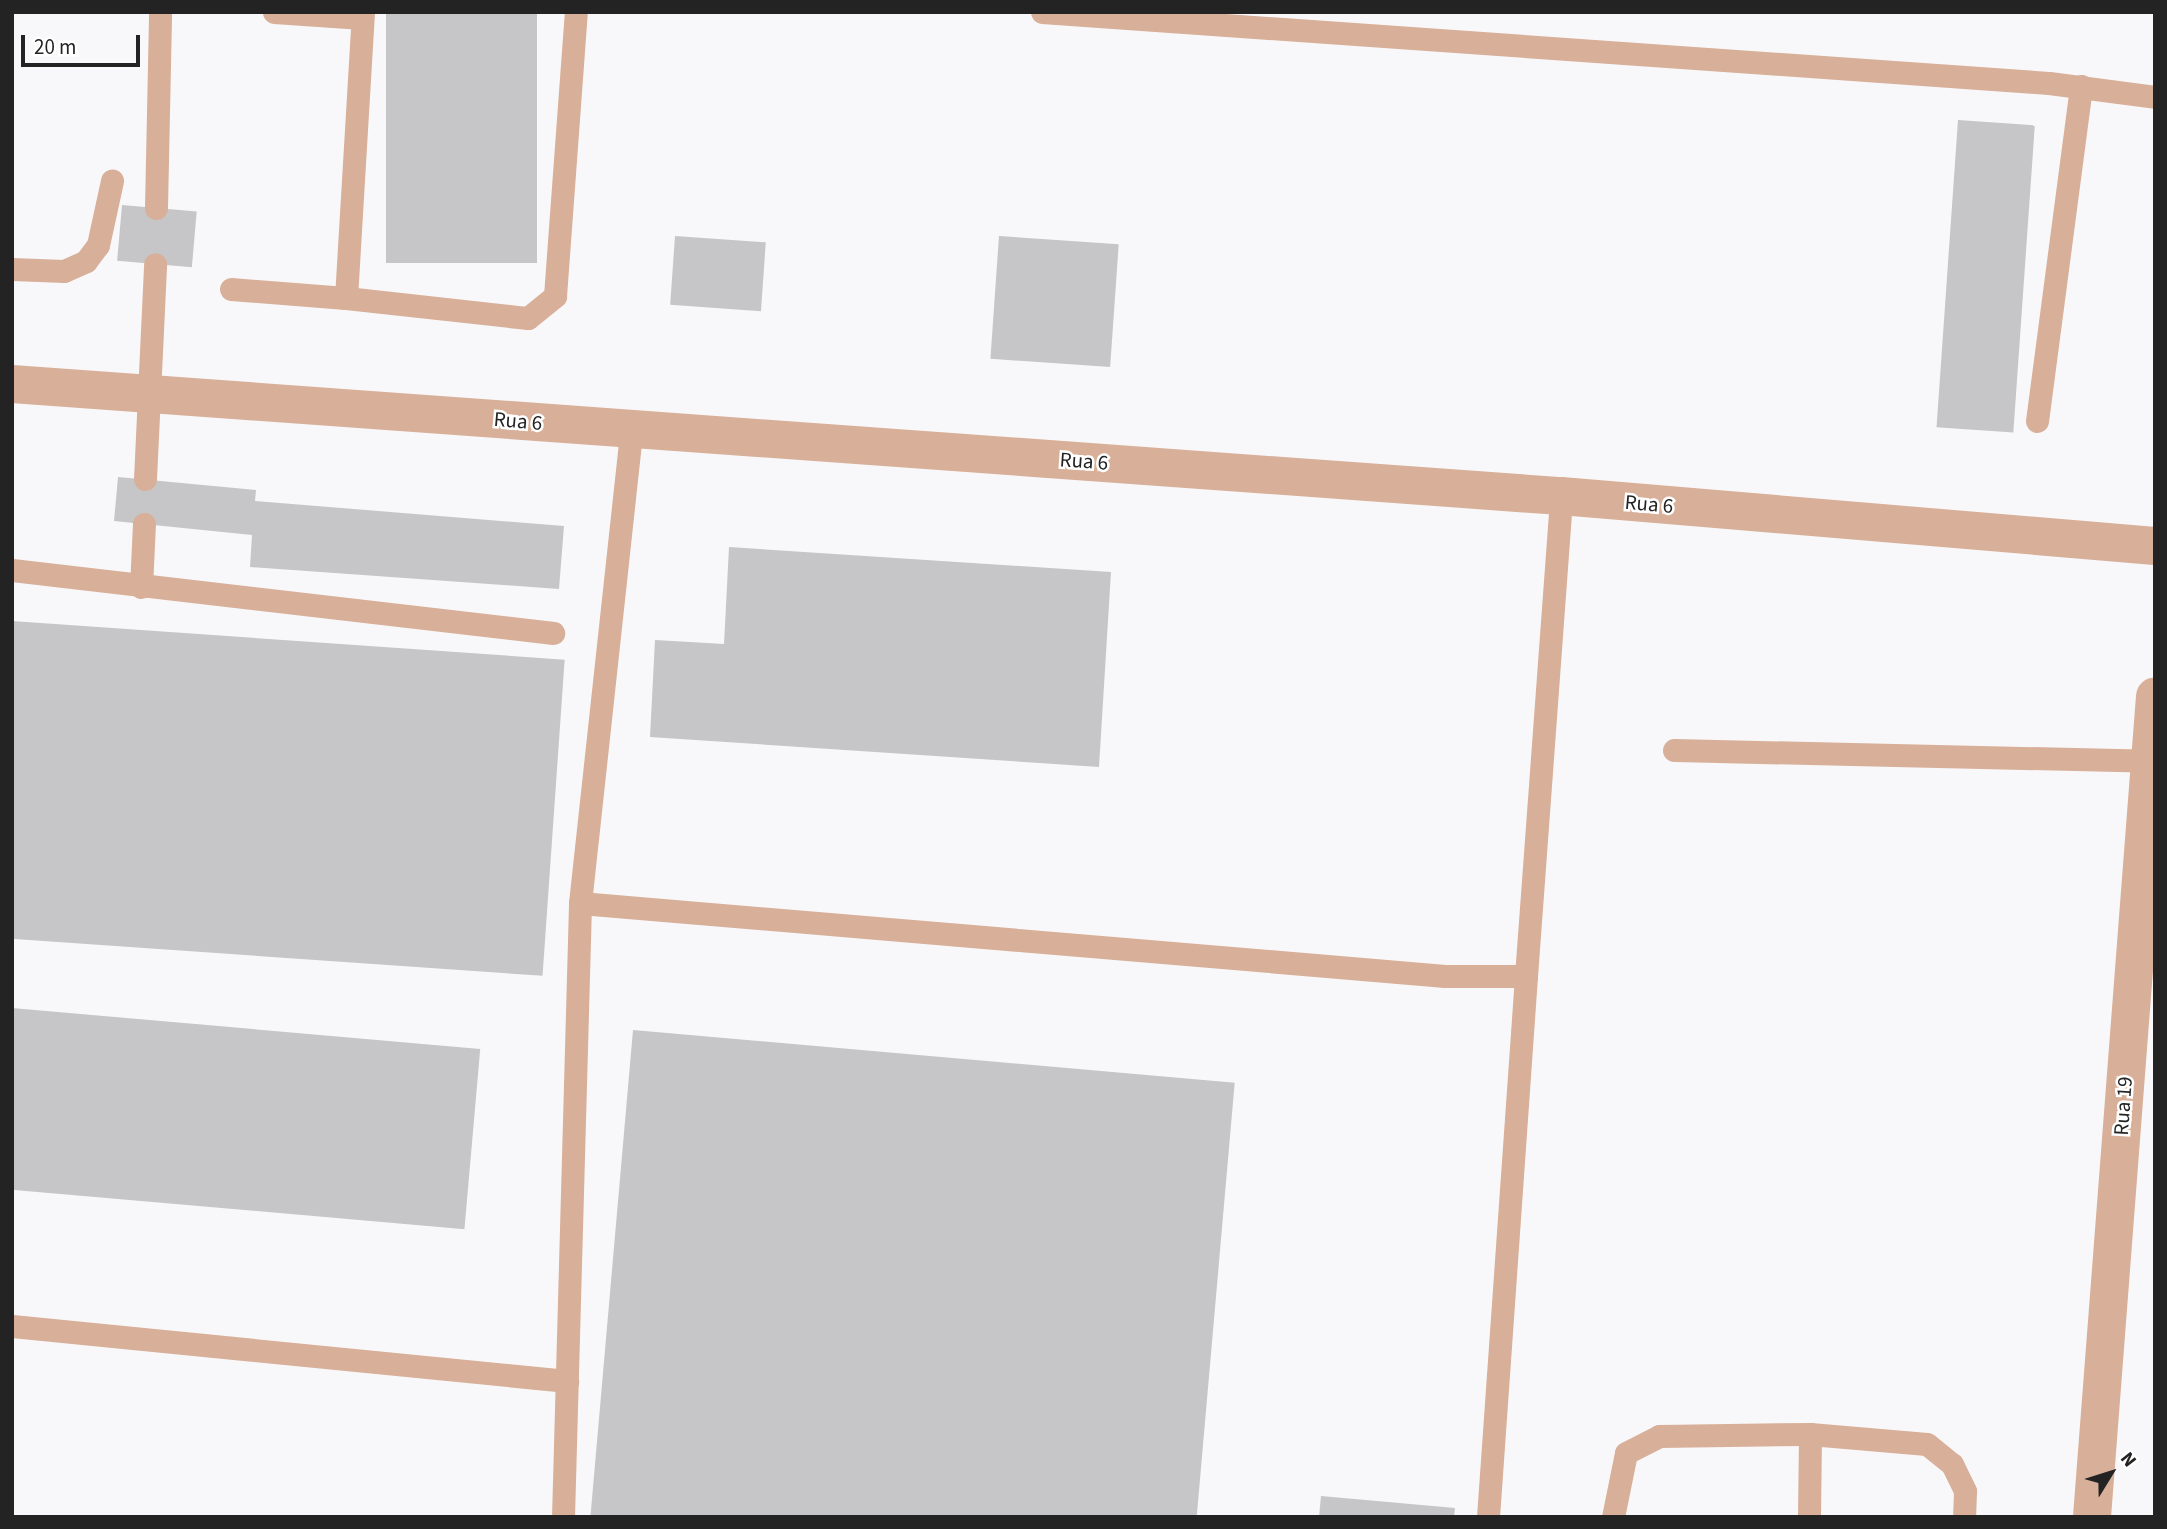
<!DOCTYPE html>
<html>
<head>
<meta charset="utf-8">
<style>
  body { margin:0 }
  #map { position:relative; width:2167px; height:1529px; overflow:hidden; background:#f8f8fa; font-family:"Source Sans 3",sans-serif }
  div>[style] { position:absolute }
  .building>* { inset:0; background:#c6c6c8; transform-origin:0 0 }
  .service>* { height:23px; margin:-11.5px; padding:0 11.5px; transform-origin:11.5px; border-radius:11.5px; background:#d8af98 }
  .minor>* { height:38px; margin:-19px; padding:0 19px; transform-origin:19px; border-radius:19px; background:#d8af98 }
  span { translate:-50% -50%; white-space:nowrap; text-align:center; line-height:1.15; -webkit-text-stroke:5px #fff; paint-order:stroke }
  .street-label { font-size:21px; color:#232324 }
  .frame { position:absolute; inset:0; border:14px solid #232324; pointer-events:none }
  .north { position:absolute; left:2076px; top:1438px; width:70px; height:70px; -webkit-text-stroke:5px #fff; paint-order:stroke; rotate:52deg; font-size:19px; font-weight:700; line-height:28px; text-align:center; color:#232324 }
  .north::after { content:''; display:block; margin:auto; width:24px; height:32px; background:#232324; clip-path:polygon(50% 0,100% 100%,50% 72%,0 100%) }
  .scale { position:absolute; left:21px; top:35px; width:119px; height:32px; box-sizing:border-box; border:4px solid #232324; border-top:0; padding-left:9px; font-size:21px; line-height:24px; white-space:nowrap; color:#232324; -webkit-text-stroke:5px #fff; paint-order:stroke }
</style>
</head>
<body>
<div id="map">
  <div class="building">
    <i style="left:386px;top:12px;width:151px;height:251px"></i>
    <i style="left:1958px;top:120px;width:77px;height:308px;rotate:4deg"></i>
    <i style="left:122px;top:205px;width:75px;height:56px;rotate:5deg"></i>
    <i style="left:675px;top:236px;width:91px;height:69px;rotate:4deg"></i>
    <i style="left:999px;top:236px;width:120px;height:123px;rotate:4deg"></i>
    <i style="clip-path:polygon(118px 477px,256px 490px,255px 501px,564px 526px,559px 589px,250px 567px,252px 535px,114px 521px)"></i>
    <i style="clip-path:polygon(729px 547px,1111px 572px,1099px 767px,650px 737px,655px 640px,724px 644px)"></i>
    <i style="left:12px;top:621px;width:554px;height:317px;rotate:4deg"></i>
    <i style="left:12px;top:1008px;width:470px;height:181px;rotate:5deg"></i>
    <i style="left:633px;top:1030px;width:604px;height:488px;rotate:5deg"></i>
    <i style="clip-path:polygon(1321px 1496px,1455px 1508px,1454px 1517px,1319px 1517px)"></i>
  </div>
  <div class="service">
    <i style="left:274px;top:12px;width:88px;rotate:3.9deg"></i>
    <i style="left:1042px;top:12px;width:1009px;rotate:4.03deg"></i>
    <i style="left:2049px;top:83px;width:107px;rotate:7.5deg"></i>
    <i style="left:156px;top:208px;width:196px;rotate:-88.8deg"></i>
    <i style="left:12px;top:269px;width:52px;rotate:2.2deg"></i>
    <i style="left:64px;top:271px;width:24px;rotate:-24deg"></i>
    <i style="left:86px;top:261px;width:20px;rotate:-53deg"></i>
    <i style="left:98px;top:245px;width:66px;rotate:-77.7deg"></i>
    <i style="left:231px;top:289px;width:115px;rotate:4.5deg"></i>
    <i style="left:346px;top:298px;width:287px;rotate:-86.6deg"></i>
    <i style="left:346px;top:298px;width:183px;rotate:6.3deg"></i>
    <i style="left:528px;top:318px;width:35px;rotate:-39deg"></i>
    <i style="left:555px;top:296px;width:285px;rotate:-85.8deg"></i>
    <i style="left:2037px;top:421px;width:338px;rotate:-82.5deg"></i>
    <i style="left:145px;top:479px;width:215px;rotate:-87.3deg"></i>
    <i style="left:12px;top:570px;width:545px;rotate:6.64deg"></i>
    <i style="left:141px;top:587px;width:63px;rotate:-87.3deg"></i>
    <i style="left:1674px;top:750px;width:476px;rotate:1.3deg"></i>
    <i style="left:580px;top:903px;width:868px;rotate:4.82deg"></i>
    <i style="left:1445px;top:976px;width:81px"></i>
    <i style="left:1526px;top:976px;width:481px;rotate:-85.8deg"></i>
    <i style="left:12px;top:1326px;width:558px;rotate:5.66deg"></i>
    <i style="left:563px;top:1517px;width:614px;rotate:-88.41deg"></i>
    <i style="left:580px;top:903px;width:478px;rotate:-83.8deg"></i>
    <i style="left:1488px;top:1517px;width:542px;rotate:-85.98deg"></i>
    <i style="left:1613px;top:1517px;width:65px;rotate:-78.5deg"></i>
    <i style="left:1626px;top:1453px;width:37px;rotate:-27deg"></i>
    <i style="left:1659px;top:1436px;width:151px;rotate:-0.8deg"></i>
    <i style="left:1810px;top:1434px;width:117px;rotate:4.9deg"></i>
    <i style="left:1927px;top:1444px;width:32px;rotate:39deg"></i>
    <i style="left:1952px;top:1464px;width:30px;rotate:64deg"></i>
    <i style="left:1965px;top:1491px;width:26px;rotate:92deg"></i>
    <i style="left:1809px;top:1517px;width:83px;rotate:-89.3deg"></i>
  </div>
  <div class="minor">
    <i style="left:12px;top:384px;width:1553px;rotate:4.14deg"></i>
    <i style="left:1561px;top:496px;width:596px;rotate:4.81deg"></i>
    <i style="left:2092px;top:1517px;width:823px;rotate:-85.61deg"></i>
  </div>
  <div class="street-label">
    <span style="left:518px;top:421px;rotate:5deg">Rua 6</span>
    <span style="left:1084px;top:461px;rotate:4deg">Rua 6</span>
    <span style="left:1649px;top:504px;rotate:5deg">Rua 6</span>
    <span style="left:2123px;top:1106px;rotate:-86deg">Rua 19</span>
  </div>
  <div class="frame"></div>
  <div class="north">N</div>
  <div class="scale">20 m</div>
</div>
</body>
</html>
